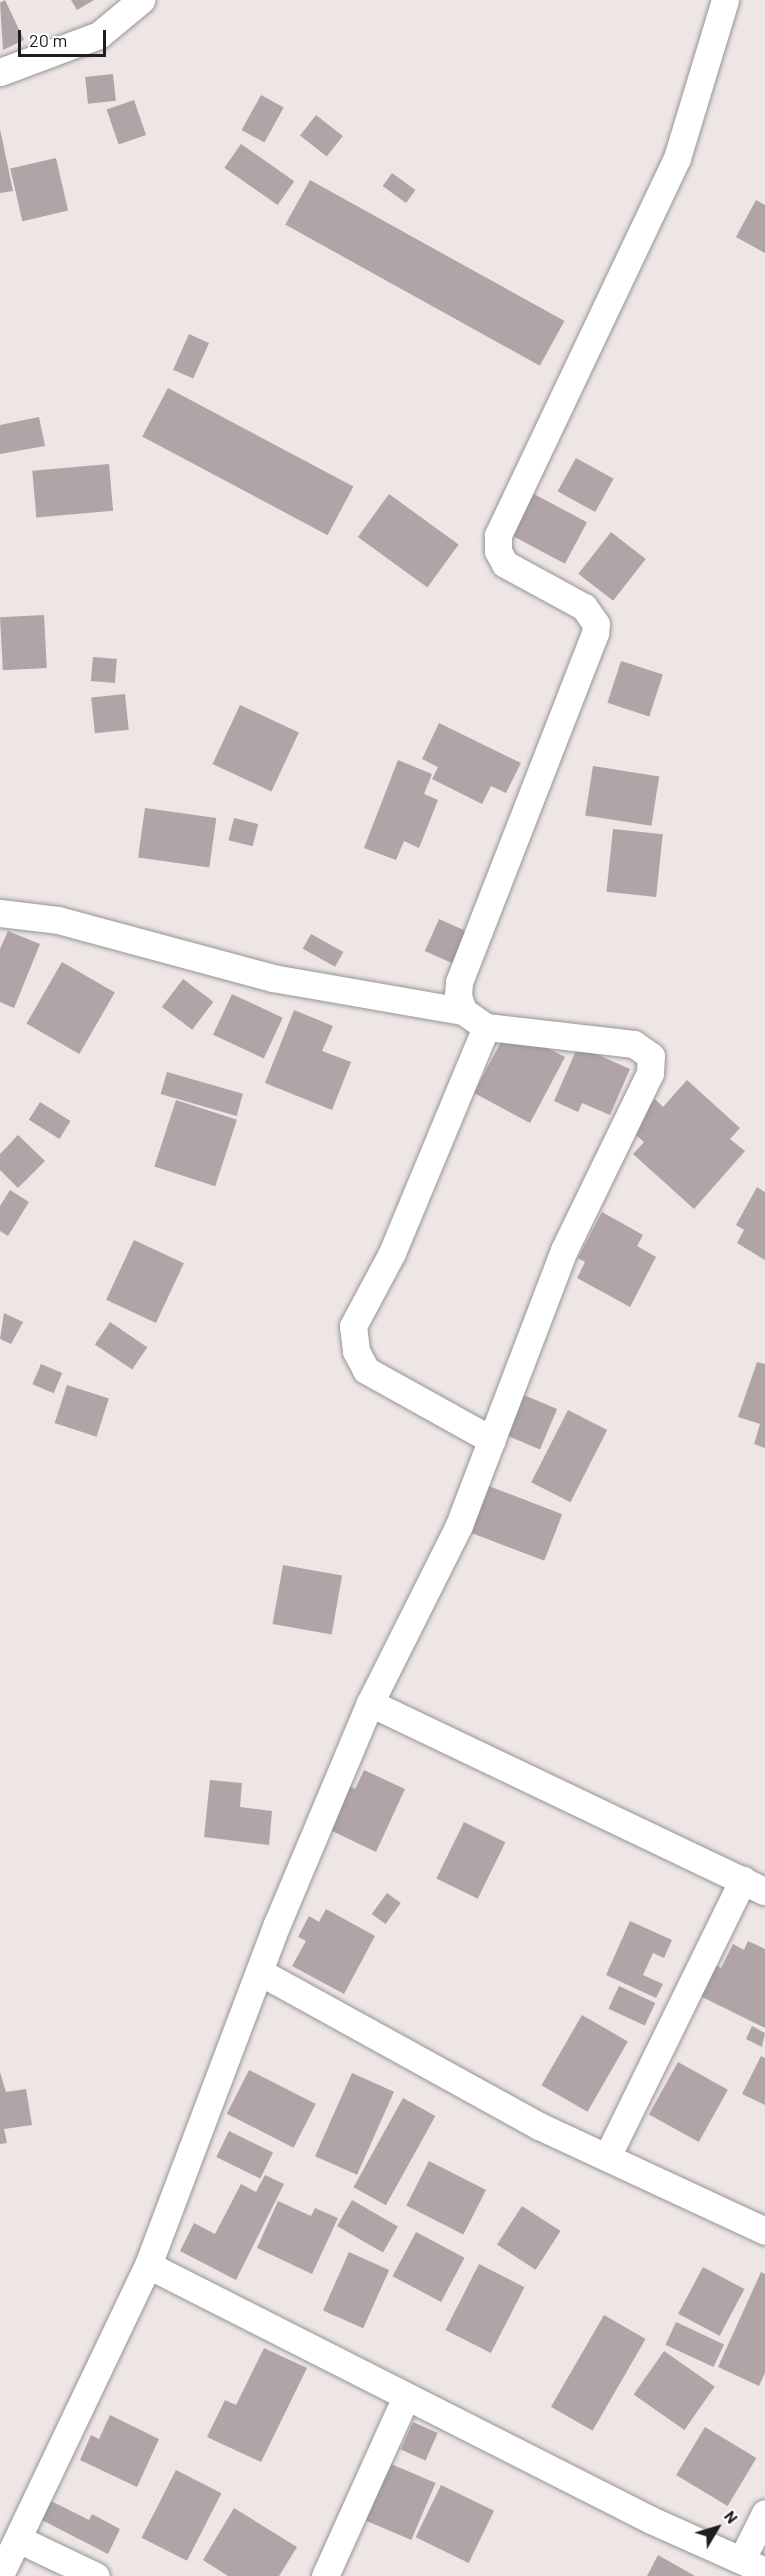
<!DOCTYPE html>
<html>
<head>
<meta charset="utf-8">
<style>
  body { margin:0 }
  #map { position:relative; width:765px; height:2576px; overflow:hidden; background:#eee5e5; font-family:Barlow,sans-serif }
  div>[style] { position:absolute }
  .building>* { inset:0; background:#b0a4a7; transform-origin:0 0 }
  .roads { filter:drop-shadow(0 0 2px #959595) drop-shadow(0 0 2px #959595) }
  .minor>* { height:27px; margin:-13.5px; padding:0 13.5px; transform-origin:13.5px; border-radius:13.5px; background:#fff }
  span { translate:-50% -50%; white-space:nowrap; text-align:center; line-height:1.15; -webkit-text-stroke:5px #fff; paint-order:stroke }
  .north { position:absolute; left:687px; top:2498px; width:60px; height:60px; -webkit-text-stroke:4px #fff; paint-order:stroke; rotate:52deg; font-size:16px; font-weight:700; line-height:24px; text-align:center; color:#1e1e1e }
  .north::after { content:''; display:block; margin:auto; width:21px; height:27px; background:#1e1e1e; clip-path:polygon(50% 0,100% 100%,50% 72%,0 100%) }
  .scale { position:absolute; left:18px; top:30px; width:88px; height:27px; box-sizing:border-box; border:3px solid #1e1e1e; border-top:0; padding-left:8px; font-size:18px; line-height:21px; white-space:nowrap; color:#1e1e1e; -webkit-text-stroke:4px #fff; paint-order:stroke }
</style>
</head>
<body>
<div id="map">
  <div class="building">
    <i style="clip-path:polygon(5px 0,24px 40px,3px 50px,0 3px)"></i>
    <i style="clip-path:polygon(71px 0,94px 0,77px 10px)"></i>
    <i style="left:113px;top:74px;width:27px;height:28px;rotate:84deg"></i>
    <i style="left:261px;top:95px;width:26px;height:40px;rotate:29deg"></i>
    <i style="left:134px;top:100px;width:37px;height:29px;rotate:71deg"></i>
    <i style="left:316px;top:115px;width:34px;height:26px;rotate:38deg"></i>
    <i style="clip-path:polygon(0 129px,13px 191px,0 193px)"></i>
    <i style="left:241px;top:144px;width:65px;height:29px;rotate:35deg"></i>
    <i style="left:56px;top:158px;width:54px;height:47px;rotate:77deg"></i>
    <i style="left:392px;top:173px;width:29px;height:16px;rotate:36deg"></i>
    <i style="left:310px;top:180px;width:291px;height:51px;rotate:29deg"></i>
    <i style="clip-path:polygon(756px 200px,765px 205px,765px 253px,736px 237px)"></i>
    <i style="left:189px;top:334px;width:22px;height:39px;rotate:24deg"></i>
    <i style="left:168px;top:388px;width:210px;height:55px;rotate:28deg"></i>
    <i style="clip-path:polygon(39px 417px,45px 446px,0 454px,0 425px)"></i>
    <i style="left:576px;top:458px;width:43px;height:38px;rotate:29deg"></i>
    <i style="left:109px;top:464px;width:47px;height:77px;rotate:85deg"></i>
    <i style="left:389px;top:494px;width:86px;height:53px;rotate:36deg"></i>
    <i style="left:534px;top:494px;width:60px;height:47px;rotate:28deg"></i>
    <i style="left:611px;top:532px;width:44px;height:53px;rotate:38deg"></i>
    <i style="left:44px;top:615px;width:53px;height:44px;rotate:87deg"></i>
    <i style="left:93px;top:657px;width:24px;height:24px;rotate:5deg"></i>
    <i style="left:621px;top:661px;width:44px;height:44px;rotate:18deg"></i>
    <i style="left:125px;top:694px;width:36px;height:34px;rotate:84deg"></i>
    <i style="left:240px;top:705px;width:65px;height:65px;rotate:25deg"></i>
    <i style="clip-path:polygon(439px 723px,521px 763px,506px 793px,491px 786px,482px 804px,432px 779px,438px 767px,422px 759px)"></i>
    <i style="clip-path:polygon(398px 760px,432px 774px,424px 794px,438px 800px,419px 848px,404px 841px,396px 860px,364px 848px)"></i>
    <i style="left:593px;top:766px;width:67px;height:50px;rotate:9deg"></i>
    <i style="left:145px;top:808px;width:72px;height:50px;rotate:8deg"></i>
    <i style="left:234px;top:818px;width:25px;height:23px;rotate:14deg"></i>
    <i style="left:613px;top:829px;width:50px;height:63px;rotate:6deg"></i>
    <i style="left:439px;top:919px;width:37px;height:35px;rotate:24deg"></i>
    <i style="clip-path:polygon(8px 931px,40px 944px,14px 1008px,0 1002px,0 949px)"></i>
    <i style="left:311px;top:934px;width:37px;height:17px;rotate:29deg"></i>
    <i style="left:62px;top:962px;width:61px;height:71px;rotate:30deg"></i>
    <i style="left:183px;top:979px;width:38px;height:35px;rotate:37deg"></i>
    <i style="left:232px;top:994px;width:56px;height:45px;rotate:25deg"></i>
    <i style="clip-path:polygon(294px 1010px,333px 1026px,322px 1051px,351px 1062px,332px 1110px,265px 1083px)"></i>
    <i style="clip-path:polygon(506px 1032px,520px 1034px,565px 1057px,530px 1123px,474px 1093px)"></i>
    <i style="clip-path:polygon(578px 1046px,630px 1069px,610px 1115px,582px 1103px,578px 1112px,554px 1101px)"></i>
    <i style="left:167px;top:1072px;width:79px;height:23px;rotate:16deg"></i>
    <i style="clip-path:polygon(687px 1080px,740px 1128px,730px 1139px,745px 1151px,694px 1209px,633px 1154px,644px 1142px,629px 1129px,655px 1099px,663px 1107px)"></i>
    <i style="left:176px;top:1100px;width:64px;height:70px;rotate:18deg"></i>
    <i style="left:40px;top:1102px;width:36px;height:21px;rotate:32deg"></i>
    <i style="clip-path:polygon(18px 1135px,45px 1161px,18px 1188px,0 1170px,0 1154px)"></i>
    <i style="clip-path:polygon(757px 1187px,765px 1192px,765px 1260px,737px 1243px,744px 1230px,736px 1225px)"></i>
    <i style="clip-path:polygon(10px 1190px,29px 1202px,8px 1236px,0 1231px,0 1206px)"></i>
    <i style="clip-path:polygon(602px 1212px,643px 1235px,637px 1246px,656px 1257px,630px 1307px,577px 1278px,585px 1262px,578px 1258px)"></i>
    <i style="left:134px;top:1240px;width:55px;height:66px;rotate:25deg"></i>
    <i style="clip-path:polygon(4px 1313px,23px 1322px,11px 1344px,0 1339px)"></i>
    <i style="left:110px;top:1322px;width:45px;height:27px;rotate:34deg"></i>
    <i style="clip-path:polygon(757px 1362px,765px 1364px,765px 1448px,754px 1444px,760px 1424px,738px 1417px)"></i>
    <i style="left:41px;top:1364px;width:23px;height:22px;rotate:23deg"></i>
    <i style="left:67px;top:1385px;width:44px;height:40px;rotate:18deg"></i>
    <i style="left:524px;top:1395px;width:36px;height:44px;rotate:23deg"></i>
    <i style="left:568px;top:1410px;width:44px;height:81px;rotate:27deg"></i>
    <i style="left:481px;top:1483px;width:87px;height:50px;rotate:21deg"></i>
    <i style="left:283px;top:1565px;width:60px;height:60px;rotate:10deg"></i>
    <i style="clip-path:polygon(364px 1770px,405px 1789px,376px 1852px,328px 1829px,348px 1785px,355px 1789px)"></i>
    <i style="clip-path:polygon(210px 1780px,242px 1783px,240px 1807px,272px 1811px,269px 1845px,204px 1837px)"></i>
    <i style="left:464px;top:1822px;width:46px;height:63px;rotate:26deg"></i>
    <i style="left:387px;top:1893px;width:17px;height:26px;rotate:36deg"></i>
    <i style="clip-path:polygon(326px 1909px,375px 1936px,344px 1994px,292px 1966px,306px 1941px,298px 1937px,309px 1916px,319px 1922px)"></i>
    <i style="clip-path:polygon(630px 1921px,672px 1940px,664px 1958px,653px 1953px,643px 1975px,663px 1984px,656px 1998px,606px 1975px)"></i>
    <i style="clip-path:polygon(748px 1941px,765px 1949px,765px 2028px,698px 1995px,712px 1963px,721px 1968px,733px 1944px,744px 1950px)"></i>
    <i style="left:619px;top:1986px;width:40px;height:25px;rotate:25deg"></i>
    <i style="left:582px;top:2015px;width:53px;height:81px;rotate:30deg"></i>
    <i style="clip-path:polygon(752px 2026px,765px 2033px,762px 2047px,746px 2039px)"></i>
    <i style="clip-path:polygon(761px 2056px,765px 2058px,765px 2105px,742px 2094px)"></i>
    <i style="left:678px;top:2062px;width:57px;height:60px;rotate:29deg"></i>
    <i style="left:249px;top:2070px;width:75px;height:49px;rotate:27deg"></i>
    <i style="clip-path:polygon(0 2072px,6px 2092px,26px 2089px,32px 2125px,4px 2129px,7px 2143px,0 2144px)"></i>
    <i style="left:352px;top:2073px;width:46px;height:91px;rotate:24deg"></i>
    <i style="left:403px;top:2098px;width:37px;height:102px;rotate:29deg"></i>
    <i style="left:229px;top:2131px;width:49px;height:29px;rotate:26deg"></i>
    <i style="left:429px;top:2161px;width:64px;height:50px;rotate:27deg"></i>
    <i style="clip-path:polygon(265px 2175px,284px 2184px,236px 2280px,180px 2251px,194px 2223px,215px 2234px,241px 2184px,256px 2192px)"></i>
    <i style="left:352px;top:2200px;width:53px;height:30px;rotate:30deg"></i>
    <i style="clip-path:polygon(278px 2201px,311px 2216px,315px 2208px,338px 2218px,312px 2274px,257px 2248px)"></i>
    <i style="left:522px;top:2206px;width:46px;height:46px;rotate:33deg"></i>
    <i style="left:416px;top:2232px;width:55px;height:50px;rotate:28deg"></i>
    <i style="left:349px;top:2252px;width:44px;height:64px;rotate:24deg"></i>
    <i style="left:479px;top:2264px;width:51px;height:74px;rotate:27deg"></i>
    <i style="left:703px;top:2267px;width:47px;height:53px;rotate:28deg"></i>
    <i style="clip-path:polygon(761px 2272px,765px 2274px,765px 2373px,759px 2386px,718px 2367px)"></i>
    <i style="left:604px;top:2315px;width:48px;height:106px;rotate:30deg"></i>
    <i style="left:676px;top:2322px;width:53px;height:25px;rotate:25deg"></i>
    <i style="clip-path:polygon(264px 2348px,307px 2368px,261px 2462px,207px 2437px,225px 2400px,236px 2405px)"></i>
    <i style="left:664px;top:2351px;width:62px;height:53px;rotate:35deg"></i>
    <i style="clip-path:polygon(110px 2415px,159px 2439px,137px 2487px,80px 2460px,91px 2435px,99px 2439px)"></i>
    <i style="left:413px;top:2422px;width:27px;height:30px;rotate:24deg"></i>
    <i style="left:705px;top:2427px;width:60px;height:56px;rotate:31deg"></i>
    <i style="left:384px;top:2461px;width:56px;height:62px;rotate:23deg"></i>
    <i style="left:176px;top:2470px;width:51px;height:76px;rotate:27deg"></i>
    <i style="left:441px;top:2485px;width:59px;height:58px;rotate:26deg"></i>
    <i style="clip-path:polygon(47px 2499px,89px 2520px,92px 2514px,120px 2529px,108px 2554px,38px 2518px)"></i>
    <i style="clip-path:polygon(234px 2508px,297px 2547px,279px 2576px,228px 2576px,203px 2560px)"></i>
    <i style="clip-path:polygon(658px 2555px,695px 2576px,647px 2576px)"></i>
  </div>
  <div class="roads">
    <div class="minor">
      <i style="left:0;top:72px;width:106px;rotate:-20.5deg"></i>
      <i style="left:99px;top:35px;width:55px;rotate:-39.8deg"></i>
      <i style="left:0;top:913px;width:58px;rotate:6.9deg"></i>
      <i style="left:58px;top:920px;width:223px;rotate:15.1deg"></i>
      <i style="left:273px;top:978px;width:193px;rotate:9.9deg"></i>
      <i style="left:486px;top:1027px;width:245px;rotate:112.6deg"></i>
      <i style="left:392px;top:1253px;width:83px;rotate:118.1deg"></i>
      <i style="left:353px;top:1326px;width:25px;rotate:83deg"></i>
      <i style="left:356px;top:1351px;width:21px;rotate:62deg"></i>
      <i style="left:366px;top:1370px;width:144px;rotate:29.1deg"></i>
      <i style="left:370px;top:1703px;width:437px;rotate:25.5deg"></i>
      <i style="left:260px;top:1972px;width:319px;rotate:28.9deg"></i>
      <i style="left:539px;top:2126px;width:249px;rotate:24.9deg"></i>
      <i style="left:607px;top:2157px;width:309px;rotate:-63.9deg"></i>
      <i style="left:148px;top:2265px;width:564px;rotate:26.88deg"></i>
      <i style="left:651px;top:2520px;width:125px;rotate:24.1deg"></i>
      <i style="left:18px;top:2539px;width:86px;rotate:25.4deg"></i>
      <i style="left:742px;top:2559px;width:51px;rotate:-63.4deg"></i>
      <i style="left:0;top:2575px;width:344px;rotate:-64.5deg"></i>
      <i style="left:148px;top:2265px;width:365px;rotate:-69.3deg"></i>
      <i style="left:277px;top:1924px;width:240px;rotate:-67.2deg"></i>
      <i style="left:370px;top:1703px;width:199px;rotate:-63.4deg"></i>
      <i style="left:459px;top:1525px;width:294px;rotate:-69.1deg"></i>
      <i style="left:564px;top:1250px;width:197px;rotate:-64.1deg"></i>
      <i style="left:650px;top:1073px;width:17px;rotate:-87deg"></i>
      <i style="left:651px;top:1056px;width:21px;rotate:-145deg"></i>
      <i style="left:634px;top:1044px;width:149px;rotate:-173.4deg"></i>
      <i style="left:486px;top:1027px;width:28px;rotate:-145deg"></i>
      <i style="left:463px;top:1011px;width:16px;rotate:-108deg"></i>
      <i style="left:458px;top:996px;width:14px;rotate:-86deg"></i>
      <i style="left:459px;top:982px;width:375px;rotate:-68.7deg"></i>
      <i style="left:595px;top:633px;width:9px;rotate:-84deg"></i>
      <i style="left:596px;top:624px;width:21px;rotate:-125deg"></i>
      <i style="left:584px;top:607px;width:90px;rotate:-151.4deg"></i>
      <i style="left:505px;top:564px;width:15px;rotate:-118deg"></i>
      <i style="left:498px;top:551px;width:16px;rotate:-90deg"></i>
      <i style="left:498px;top:535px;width:417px;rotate:-64.6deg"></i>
      <i style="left:677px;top:158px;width:165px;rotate:-73.1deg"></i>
      <i style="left:325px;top:2576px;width:196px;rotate:-65.7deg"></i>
    </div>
  </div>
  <div class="north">N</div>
  <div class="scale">20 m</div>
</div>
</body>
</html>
